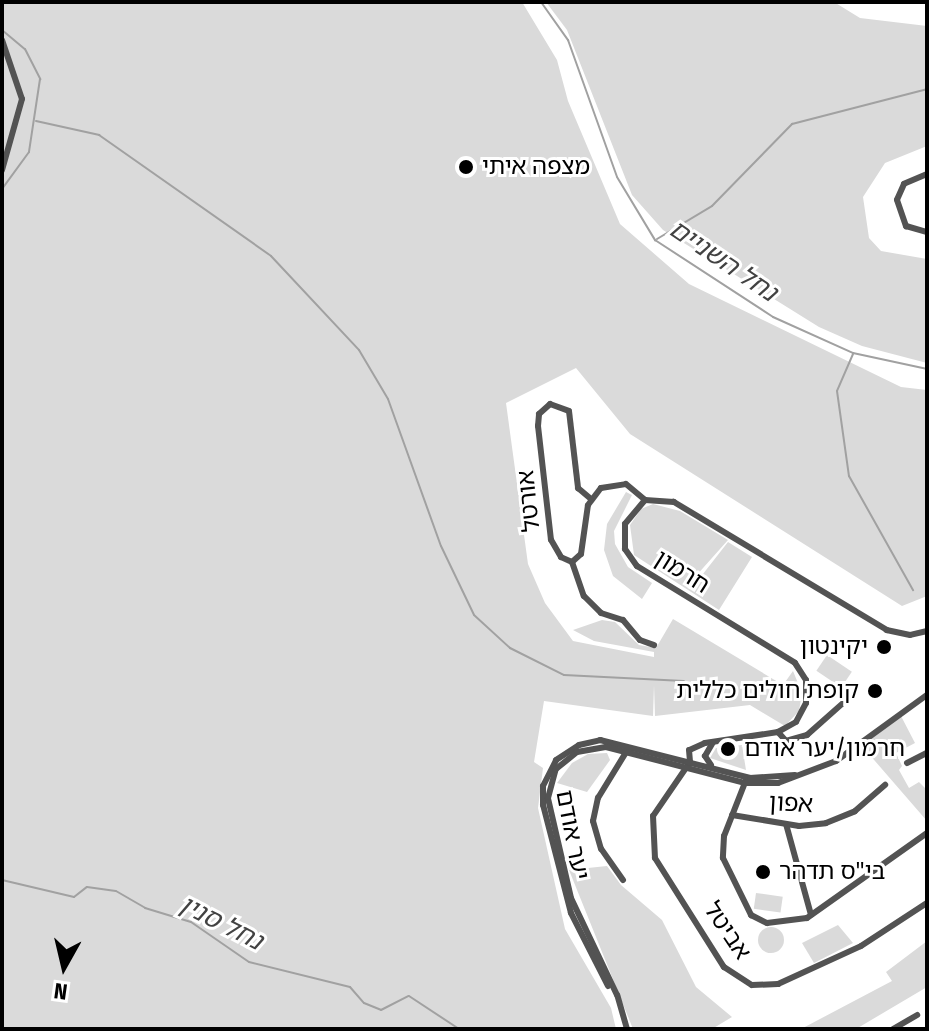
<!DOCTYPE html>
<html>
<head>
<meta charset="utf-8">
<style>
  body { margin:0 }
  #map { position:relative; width:929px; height:1031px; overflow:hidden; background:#fff; font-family:"Fira Sans Condensed","Noto Sans Hebrew",sans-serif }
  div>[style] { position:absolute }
  .green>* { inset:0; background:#dadada; transform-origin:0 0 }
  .round { border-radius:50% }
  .stream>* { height:2px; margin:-1px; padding:0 1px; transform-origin:1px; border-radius:1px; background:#a1a1a1 }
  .minor>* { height:6px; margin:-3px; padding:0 3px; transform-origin:3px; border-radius:3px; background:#535353 }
  .dots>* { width:22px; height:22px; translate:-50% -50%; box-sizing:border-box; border:4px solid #fff; border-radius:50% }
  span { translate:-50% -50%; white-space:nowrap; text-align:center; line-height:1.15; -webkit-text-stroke:6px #fff; paint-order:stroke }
  .poi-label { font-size:24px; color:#000 }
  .left { translate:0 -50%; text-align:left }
  .right { translate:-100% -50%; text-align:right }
  .street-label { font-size:24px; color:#000 }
  .water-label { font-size:26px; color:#424242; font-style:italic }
  .frame { position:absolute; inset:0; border:4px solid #000; pointer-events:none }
  .north { position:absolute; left:24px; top:927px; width:80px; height:80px; -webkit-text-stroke:6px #fff; paint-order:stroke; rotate:188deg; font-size:22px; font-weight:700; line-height:32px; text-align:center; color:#000 }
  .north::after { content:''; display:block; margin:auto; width:28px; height:36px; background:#000; clip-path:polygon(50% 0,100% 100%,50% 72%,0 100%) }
</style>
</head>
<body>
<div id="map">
  <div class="green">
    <i style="clip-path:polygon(2px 2px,522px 2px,557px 60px,568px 101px,620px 224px,689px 284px,901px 387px,927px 390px,927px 596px,902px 606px,630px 434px,576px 368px,506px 403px,528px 564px,545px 603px,573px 641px,654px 657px,654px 652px,594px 641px,573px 630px,602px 620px,615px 622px,639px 645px,656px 648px,673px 619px,783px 685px,793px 671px,802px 693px,799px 711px,785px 726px,750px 705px,655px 716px,654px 685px,653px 716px,544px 701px,534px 762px,543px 768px,538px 808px,565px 929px,611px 1008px,616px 1029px,2px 1029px)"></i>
    <i style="clip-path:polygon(546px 2px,834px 2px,860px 18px,927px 26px,927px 146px,885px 163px,863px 197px,869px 238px,881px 251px,927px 259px,927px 363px,862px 346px,819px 327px,663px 230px,632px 195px,567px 30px)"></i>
    <i style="clip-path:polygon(626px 492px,632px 495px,614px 531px,615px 544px,628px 567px,652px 583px,642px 599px,613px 576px,604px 550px,607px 524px)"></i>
    <i style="clip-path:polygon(653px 504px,680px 511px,728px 540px,687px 586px,699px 579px,728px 542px,752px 557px,719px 610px,634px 555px,630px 525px,641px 509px)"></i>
    <i style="left:827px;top:655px;width:30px;height:19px;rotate:34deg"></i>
    <i style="clip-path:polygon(901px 716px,915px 743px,896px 753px,902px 766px,899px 770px,909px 788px,919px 782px,927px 790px,927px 821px,862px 746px)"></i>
    <i style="clip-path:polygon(742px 745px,746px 770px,710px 758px,716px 748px)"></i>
    <i style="clip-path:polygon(607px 753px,610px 760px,587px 792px,557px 783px,572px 763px,588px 754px)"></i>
    <i style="clip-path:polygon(607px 866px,621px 885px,662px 920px,696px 987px,732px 1017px,712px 1029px,633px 1029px,569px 870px)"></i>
    <i style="left:756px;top:893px;width:27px;height:16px;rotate:8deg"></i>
    <i style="clip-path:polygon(838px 925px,853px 943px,814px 963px,802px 943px)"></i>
    <i class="round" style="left:758px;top:927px;width:26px;height:26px"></i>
    <i style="clip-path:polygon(927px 941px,927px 987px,856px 1029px,801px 1029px,892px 981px,886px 972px)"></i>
  </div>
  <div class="stream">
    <i style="left:541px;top:2px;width:47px;rotate:54.6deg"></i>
    <i style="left:568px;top:40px;width:145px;rotate:70.3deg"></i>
    <i style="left:617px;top:177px;width:74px;rotate:58.9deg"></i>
    <i style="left:655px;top:240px;width:141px;rotate:33.1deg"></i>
    <i style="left:773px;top:317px;width:88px;rotate:24.2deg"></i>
    <i style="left:853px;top:353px;width:76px;rotate:12.2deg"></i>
    <i style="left:2px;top:30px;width:30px;rotate:40deg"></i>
    <i style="left:25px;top:49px;width:34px;rotate:63deg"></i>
    <i style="left:40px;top:79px;width:74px;rotate:98.6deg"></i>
    <i style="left:29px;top:152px;width:46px;rotate:126.1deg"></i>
    <i style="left:36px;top:121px;width:65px;rotate:12.5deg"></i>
    <i style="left:99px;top:135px;width:210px;rotate:35.1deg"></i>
    <i style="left:271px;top:256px;width:129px;rotate:46.9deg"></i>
    <i style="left:359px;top:350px;width:57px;rotate:59.4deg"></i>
    <i style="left:388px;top:399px;width:156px;rotate:70.2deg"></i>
    <i style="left:441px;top:546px;width:76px;rotate:64.4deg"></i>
    <i style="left:474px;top:615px;width:49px;rotate:42.5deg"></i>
    <i style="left:510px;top:648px;width:60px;rotate:26.6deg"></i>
    <i style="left:564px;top:675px;width:120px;rotate:2.9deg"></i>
    <i style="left:657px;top:239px;width:64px;rotate:-31deg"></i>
    <i style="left:712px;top:206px;width:115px;rotate:-45.7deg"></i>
    <i style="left:792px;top:124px;width:139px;rotate:-14.5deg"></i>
    <i style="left:853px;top:354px;width:40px;rotate:113.4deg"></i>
    <i style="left:837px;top:391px;width:86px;rotate:82deg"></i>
    <i style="left:849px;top:476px;width:131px;rotate:60.7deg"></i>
    <i style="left:2px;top:880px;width:74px;rotate:13.3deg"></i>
    <i style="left:74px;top:897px;width:16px;rotate:-38deg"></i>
    <i style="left:87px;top:887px;width:29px;rotate:8deg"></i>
    <i style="left:116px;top:891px;width:34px;rotate:30deg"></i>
    <i style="left:145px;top:908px;width:48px;rotate:16.9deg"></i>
    <i style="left:191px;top:922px;width:70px;rotate:34.6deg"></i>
    <i style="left:249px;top:962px;width:104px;rotate:13.9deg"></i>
    <i style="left:350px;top:987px;width:21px;rotate:49deg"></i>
    <i style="left:364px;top:1003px;width:18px;rotate:22deg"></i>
    <i style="left:381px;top:1010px;width:31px;rotate:-27deg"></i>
    <i style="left:409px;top:996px;width:60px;rotate:33.4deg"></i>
  </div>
  <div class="minor">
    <i style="left:2px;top:40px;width:62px;rotate:71.3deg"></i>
    <i style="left:22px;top:99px;width:74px;rotate:105.7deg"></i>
    <i style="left:927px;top:174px;width:25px;rotate:157deg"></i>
    <i style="left:904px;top:184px;width:17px;rotate:114deg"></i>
    <i style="left:897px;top:200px;width:28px;rotate:71deg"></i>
    <i style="left:906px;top:226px;width:22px;rotate:16deg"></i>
    <i style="left:572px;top:562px;width:12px;rotate:-156deg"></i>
    <i style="left:561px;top:557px;width:20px;rotate:-120deg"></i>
    <i style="left:551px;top:540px;width:115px;rotate:-96.5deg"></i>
    <i style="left:538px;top:426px;width:12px;rotate:-85deg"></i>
    <i style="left:539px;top:414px;width:15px;rotate:-42deg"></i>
    <i style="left:550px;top:404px;width:20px;rotate:20deg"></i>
    <i style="left:569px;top:411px;width:78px;rotate:83.3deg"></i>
    <i style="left:578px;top:488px;width:17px;rotate:40deg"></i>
    <i style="left:572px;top:562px;width:12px;rotate:-42deg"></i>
    <i style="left:581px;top:554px;width:49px;rotate:-81.9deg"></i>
    <i style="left:588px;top:505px;width:21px;rotate:-53deg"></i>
    <i style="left:601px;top:488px;width:25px;rotate:-9deg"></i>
    <i style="left:626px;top:484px;width:25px;rotate:40deg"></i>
    <i style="left:572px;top:562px;width:36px;rotate:71deg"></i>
    <i style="left:584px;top:596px;width:24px;rotate:45deg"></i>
    <i style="left:601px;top:613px;width:23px;rotate:18deg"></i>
    <i style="left:623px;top:620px;width:26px;rotate:50deg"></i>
    <i style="left:640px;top:640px;width:15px;rotate:20deg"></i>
    <i style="left:927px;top:631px;width:17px;rotate:167deg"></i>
    <i style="left:910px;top:635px;width:24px;rotate:-168deg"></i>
    <i style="left:887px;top:630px;width:249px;rotate:-149deg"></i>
    <i style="left:674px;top:502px;width:29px;rotate:-176deg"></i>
    <i style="left:645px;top:500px;width:31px;rotate:130deg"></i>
    <i style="left:625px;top:524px;width:25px;rotate:90deg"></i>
    <i style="left:625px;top:549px;width:21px;rotate:55deg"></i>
    <i style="left:637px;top:566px;width:185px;rotate:31.5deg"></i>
    <i style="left:795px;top:663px;width:20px;rotate:57deg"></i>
    <i style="left:806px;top:680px;width:23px;rotate:90deg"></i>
    <i style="left:806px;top:703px;width:21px;rotate:118deg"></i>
    <i style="left:796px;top:722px;width:21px;rotate:151deg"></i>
    <i style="left:778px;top:732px;width:74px;rotate:171.4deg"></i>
    <i style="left:705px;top:743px;width:17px;rotate:156deg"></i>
    <i style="left:689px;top:750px;width:12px;rotate:85deg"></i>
    <i style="left:690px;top:762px;width:65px;rotate:124.4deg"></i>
    <i style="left:653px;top:816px;width:42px;rotate:87.3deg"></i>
    <i style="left:655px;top:858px;width:129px;rotate:57.7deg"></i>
    <i style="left:724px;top:967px;width:33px;rotate:33deg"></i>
    <i style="left:752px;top:985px;width:26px;rotate:-2deg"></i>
    <i style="left:778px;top:984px;width:91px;rotate:-24.6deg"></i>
    <i style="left:861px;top:946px;width:79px;rotate:-33.1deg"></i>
    <i style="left:778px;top:732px;width:12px;rotate:48deg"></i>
    <i style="left:786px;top:741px;width:22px;rotate:-16deg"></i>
    <i style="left:807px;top:735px;width:48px;rotate:-41.6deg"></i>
    <i style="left:907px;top:763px;width:22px;rotate:-27deg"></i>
    <i style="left:711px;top:765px;width:11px;rotate:-124deg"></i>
    <i style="left:705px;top:756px;width:16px;rotate:-60deg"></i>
    <i style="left:746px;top:780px;width:60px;rotate:111.4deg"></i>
    <i style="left:724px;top:836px;width:22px;rotate:93deg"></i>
    <i style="left:723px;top:858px;width:64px;rotate:63.8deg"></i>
    <i style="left:751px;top:915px;width:18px;rotate:27deg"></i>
    <i style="left:767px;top:923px;width:40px;rotate:-7.1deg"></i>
    <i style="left:807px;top:918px;width:147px;rotate:-35.3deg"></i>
    <i style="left:732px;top:815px;width:68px;rotate:9.3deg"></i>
    <i style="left:799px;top:826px;width:27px;rotate:-6deg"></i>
    <i style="left:826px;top:823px;width:31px;rotate:-22deg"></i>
    <i style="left:855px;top:811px;width:40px;rotate:-41deg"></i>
    <i style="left:786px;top:824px;width:94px;rotate:74.6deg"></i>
    <i style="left:623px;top:880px;width:38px;rotate:-125deg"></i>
    <i style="left:601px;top:849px;width:29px;rotate:-106deg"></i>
    <i style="left:593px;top:821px;width:24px;rotate:-78deg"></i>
    <i style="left:598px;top:798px;width:57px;rotate:-58.5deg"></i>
    <i style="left:608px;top:986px;width:82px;rotate:-116.9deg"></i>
    <i style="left:571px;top:913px;width:112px;rotate:-104.5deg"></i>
    <i style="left:543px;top:805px;width:19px;rotate:-90deg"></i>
    <i style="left:543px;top:786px;width:29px;rotate:-63deg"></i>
    <i style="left:556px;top:760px;width:27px;rotate:-33deg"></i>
    <i style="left:579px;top:745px;width:22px;rotate:-13deg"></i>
    <i style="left:600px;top:740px;width:155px;rotate:14.2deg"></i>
    <i style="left:750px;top:778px;width:45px;rotate:-3.8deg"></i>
    <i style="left:627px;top:1029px;width:35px;rotate:-106deg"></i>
    <i style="left:617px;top:995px;width:107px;rotate:-115.4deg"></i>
    <i style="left:571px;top:898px;width:103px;rotate:-103deg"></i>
    <i style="left:548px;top:798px;width:30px;rotate:-75deg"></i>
    <i style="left:556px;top:769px;width:27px;rotate:-39deg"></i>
    <i style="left:577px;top:752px;width:29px;rotate:-10deg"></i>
    <i style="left:606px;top:747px;width:144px;rotate:14.5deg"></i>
    <i style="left:745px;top:783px;width:33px"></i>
    <i style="left:778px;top:783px;width:62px;rotate:-20.8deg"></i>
    <i style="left:836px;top:761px;width:112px;rotate:-36deg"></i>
    <i style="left:893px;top:1029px;width:28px;rotate:-30deg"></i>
  </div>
  <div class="dots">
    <i style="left:466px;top:167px;background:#000"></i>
    <i style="left:884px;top:647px;background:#000"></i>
    <i style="left:875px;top:691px;background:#000"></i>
    <i style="left:728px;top:749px;background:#000"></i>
    <i style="left:763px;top:872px;background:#000"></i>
  </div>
  <div class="poi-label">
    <span class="left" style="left:482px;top:167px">מצפה איתי</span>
    <span class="right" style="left:868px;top:647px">יקינטון</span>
    <span class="right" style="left:859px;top:691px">קופת חולים כללית</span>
    <span class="left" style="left:744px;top:749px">חרמון/יער אודם</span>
    <span class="left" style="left:779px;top:872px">בי"ס תדהר</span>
  </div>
  <div class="street-label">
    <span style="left:529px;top:501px;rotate:-96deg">אורטל</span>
    <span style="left:682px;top:572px;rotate:32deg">חרמון</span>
    <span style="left:791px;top:804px;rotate:3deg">אפון</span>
    <span style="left:572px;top:835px;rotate:79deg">יער אודם</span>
    <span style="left:727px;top:931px;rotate:56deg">אביטל</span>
  </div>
  <div class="water-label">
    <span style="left:723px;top:261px;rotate:34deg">נחל השניים</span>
    <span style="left:221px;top:923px;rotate:27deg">נחל סנין</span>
  </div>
  <div class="frame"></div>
  <div class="north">N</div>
</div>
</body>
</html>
